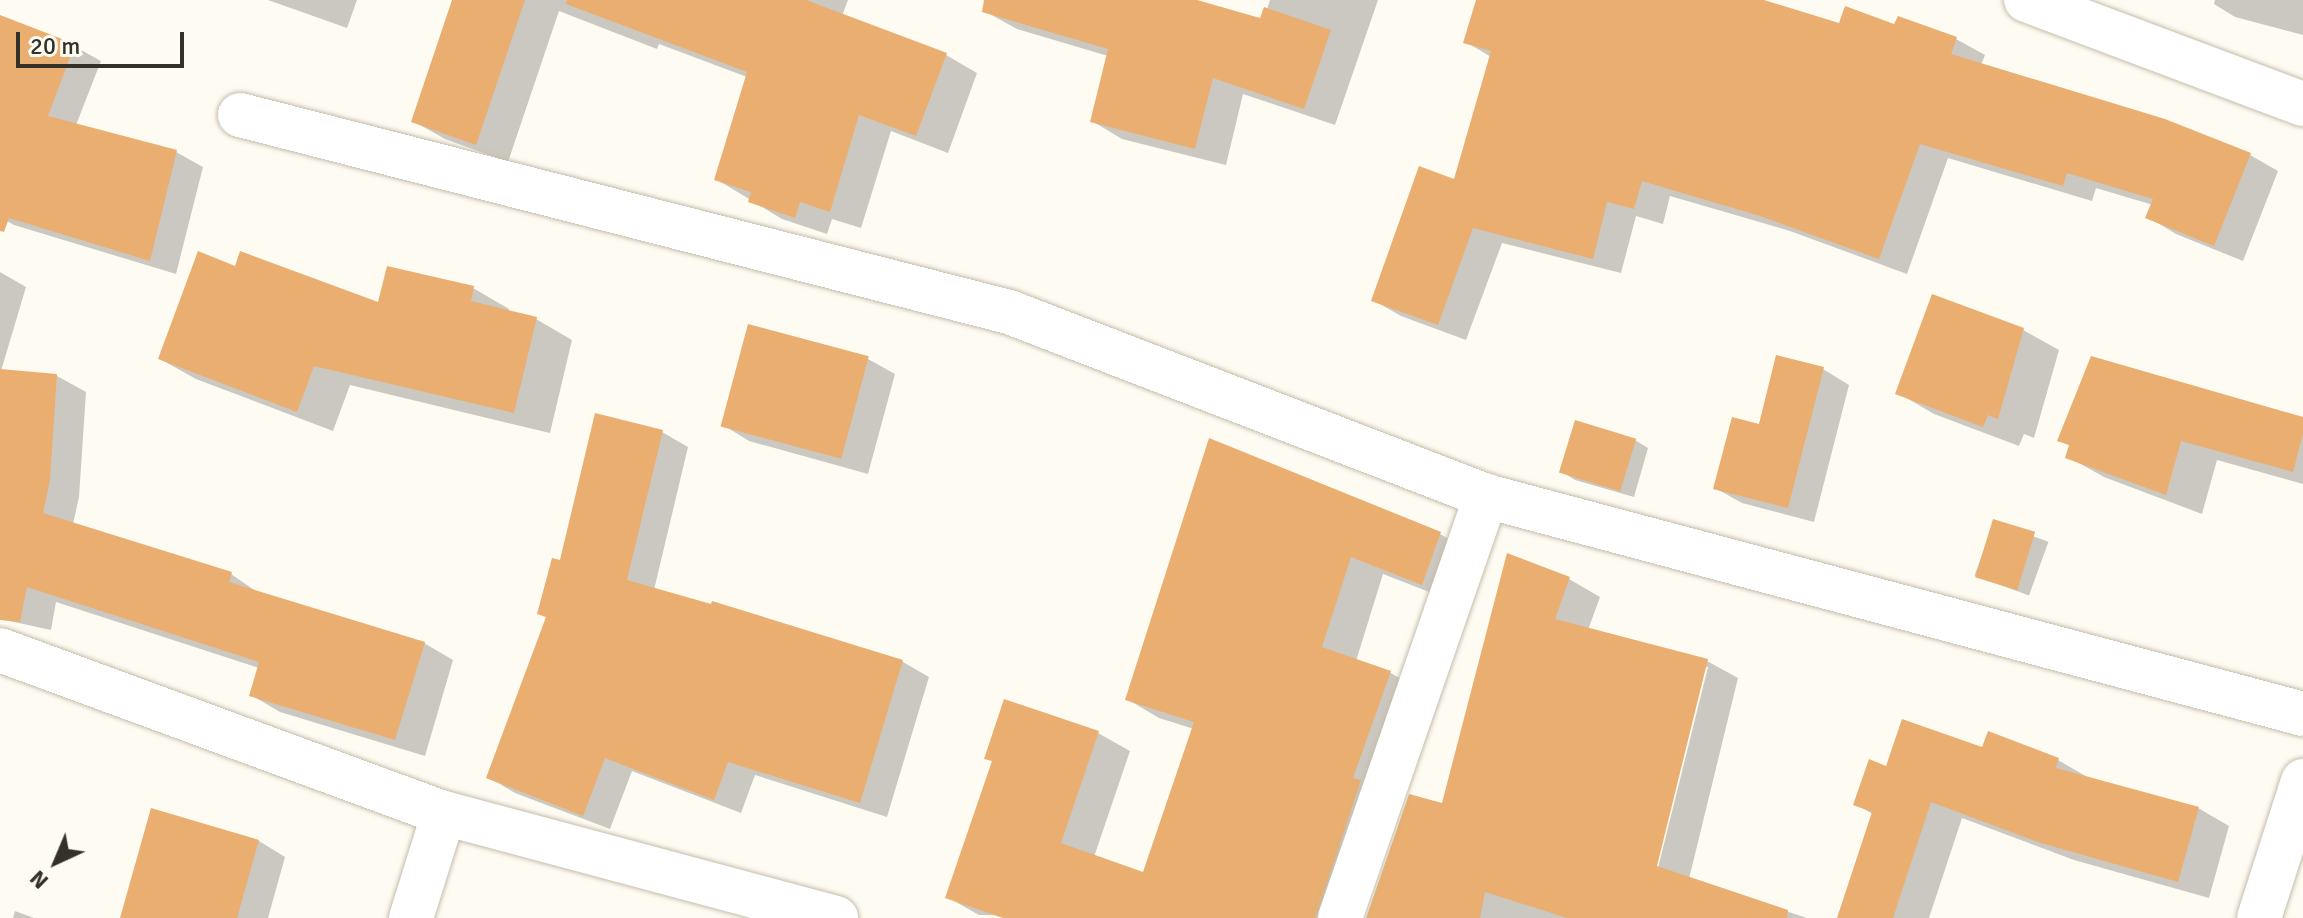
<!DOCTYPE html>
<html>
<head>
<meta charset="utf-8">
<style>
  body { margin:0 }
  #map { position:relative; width:2303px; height:918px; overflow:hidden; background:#fefbf2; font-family:Signika,sans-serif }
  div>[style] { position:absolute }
  .shadow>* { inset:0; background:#0003; transform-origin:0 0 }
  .building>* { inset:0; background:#e9ae70; transform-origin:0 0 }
  .roads { filter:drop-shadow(0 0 2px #c5bdaa) drop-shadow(0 0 2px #c5bdaa) }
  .minor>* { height:44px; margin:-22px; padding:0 22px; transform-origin:22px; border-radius:22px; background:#fff }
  span { translate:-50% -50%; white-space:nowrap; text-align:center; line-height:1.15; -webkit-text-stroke:7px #fefbf2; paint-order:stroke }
  .north { position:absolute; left:16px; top:822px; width:80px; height:80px; -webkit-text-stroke:6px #fefbf2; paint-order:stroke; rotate:224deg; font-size:22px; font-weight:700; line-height:32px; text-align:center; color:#343129 }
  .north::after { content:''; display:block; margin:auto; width:28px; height:36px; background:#343129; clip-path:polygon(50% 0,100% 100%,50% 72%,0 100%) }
  .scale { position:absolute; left:16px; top:32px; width:168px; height:36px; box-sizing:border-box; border:4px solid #343129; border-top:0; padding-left:10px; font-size:24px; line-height:28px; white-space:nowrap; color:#343129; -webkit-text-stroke:6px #fefbf2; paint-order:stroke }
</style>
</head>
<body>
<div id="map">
  <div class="shadow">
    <i style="clip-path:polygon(268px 0,357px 0,347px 28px)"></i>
    <i style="clip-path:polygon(454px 0,848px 0,842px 16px,946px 55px,977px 73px,948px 153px,891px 131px,861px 228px,832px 219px,827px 234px,782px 219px,716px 179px,747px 77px,659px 44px,657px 49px,559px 11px,508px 162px,445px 139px,413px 121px)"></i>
    <i style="clip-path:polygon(990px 0,1190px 0,1263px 21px,1270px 0,1378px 0,1335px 125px,1243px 94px,1226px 165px,1122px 139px,1092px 121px,1108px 56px,1017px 29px,986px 12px)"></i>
    <i style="clip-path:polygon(1478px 0,1762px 0,1840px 25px,1896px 27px,1899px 18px,1956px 39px,1985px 55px,1981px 65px,2250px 155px,2278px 171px,2243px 261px,2176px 234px,2148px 217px,2153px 205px,2096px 188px,2092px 201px,1948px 158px,1907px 274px,1790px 231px,1670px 196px,1663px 224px,1636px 216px,1621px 273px,1502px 243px,1466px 340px,1401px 316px,1373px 300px,1455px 182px,1491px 57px,1466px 42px)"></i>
    <i style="clip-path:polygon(2215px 0,2303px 0,2303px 35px,2235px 17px,2214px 4px)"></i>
    <i style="clip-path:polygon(0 17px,74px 46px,101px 61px,76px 125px,176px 152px,203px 167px,176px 274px,14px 225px,0 217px)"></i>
    <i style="clip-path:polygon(237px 269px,380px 305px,473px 288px,509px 309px,508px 313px,536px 319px,572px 340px,550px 433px,350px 385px,333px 431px,196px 379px,160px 359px)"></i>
    <i style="clip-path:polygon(0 272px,26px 287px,1px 371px,57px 376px,86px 392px,79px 497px,73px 524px,231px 574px,260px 594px,424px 643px,453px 660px,425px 756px,280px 712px,251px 695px,259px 668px,56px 602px,51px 630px,0 619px)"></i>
    <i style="clip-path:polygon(2023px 330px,2059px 350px,2034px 438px,2024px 434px,2019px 446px,1934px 414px,1898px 393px)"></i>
    <i style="clip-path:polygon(868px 359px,895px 374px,868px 474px,749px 441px,723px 425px)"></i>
    <i style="clip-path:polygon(1823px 369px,1849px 385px,1814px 522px,1742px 503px,1715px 488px,1760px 426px)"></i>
    <i style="clip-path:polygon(2303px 419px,2303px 484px,2217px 460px,2202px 514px,2104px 477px,2068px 457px,2070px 446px,2060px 440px)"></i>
    <i style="clip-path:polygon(662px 432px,688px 447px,654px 590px,712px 607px,713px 603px,903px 662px,929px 677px,887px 817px,755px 775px,741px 813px,632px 771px,610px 829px,515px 793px,488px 777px,548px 618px,539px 613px,561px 562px)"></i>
    <i style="clip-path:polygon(1635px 440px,1648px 448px,1634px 497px,1575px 480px,1562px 472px)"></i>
    <i style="clip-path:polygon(1210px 441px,1440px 534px,1472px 553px,1455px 602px,1383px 574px,1356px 661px,1391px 673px,1423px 692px,1352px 918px,979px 915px,947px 897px,1098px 733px,1130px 751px,1094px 857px,1144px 874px,1194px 729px,1159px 718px,1127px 699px)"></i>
    <i style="left:1994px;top:522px;width:58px;height:57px;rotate:20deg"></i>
    <i style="clip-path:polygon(evenodd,1508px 556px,1569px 579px,1600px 597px,1588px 630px,1707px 661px,1738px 678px,1689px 879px,1807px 918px,1447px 918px,1443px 806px,1508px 556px,1704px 667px,1708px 667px,1656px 876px,1653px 875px,1704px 667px)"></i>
    <i style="clip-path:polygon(1984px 749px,2058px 760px,2089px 778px,2198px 808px,2229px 826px,2209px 898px,2074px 860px,1962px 818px,1929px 918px,1839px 918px,1874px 815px,1856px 804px,1887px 768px)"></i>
    <i style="clip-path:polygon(152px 811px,259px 841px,285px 857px,268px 918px,134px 918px)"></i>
    <i style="clip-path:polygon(15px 911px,34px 918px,13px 918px)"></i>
  </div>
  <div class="building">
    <i style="clip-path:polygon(452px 0,525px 0,476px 145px,411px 122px)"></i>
    <i style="clip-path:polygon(567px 0,806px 0,947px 53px,916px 136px,859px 115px,830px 212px,800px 202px,795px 218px,748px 202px,751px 192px,714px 180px,747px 72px,566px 4px)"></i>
    <i style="clip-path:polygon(984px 0,1197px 0,1260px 18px,1264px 7px,1331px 30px,1304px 109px,1213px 78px,1195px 149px,1090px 122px,1108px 49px,982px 12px)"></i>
    <i style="clip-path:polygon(1476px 0,1764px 0,1839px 23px,1845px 6px,1894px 24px,1898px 16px,1957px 37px,1951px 54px,2165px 119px,2251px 153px,2214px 246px,2145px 218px,2153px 199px,2067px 173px,2063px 186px,1920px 144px,1879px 259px,1760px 216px,1642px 181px,1634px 209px,1607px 202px,1593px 259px,1473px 228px,1438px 325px,1371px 301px,1419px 166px,1454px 179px,1491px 51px,1463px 43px)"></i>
    <i style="clip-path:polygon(0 15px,75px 44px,48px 116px,177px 150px,150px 261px,9px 218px,4px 232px,0 231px)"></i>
    <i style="clip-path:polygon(198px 251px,235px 266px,240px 251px,378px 302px,387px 266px,474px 286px,471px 301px,537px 317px,514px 413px,314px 366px,297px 412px,158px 359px)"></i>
    <i style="clip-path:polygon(1932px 294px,2024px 328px,1998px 419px,1988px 415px,1983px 427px,1895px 394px)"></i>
    <i style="left:748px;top:324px;width:125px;height:106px;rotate:15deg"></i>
    <i style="clip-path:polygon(1776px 355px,1824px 367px,1788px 508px,1713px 489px,1732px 417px,1759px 424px)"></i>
    <i style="clip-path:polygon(2091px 356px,2303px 417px,2303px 434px,2293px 472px,2181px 441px,2166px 495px,2065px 458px,2069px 445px,2057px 441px)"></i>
    <i style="clip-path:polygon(0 369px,57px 374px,50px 480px,43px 513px,232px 572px,229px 582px,425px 642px,395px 740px,249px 696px,259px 662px,27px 587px,20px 622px,0 620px)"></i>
    <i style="clip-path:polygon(595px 413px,663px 430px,627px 580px,711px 604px,712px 601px,903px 660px,860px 803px,728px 762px,714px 800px,605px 758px,583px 816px,486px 778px,546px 617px,537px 614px,552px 558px,560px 560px)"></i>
    <i style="left:1575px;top:420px;width:64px;height:55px;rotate:17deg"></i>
    <i style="clip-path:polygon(1209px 438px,1441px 532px,1422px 585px,1351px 557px,1322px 647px,1391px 671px,1353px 778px,1361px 780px,1316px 918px,1003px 918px,945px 898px,992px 761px,984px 759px,1004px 699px,1099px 731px,1061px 843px,1143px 872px,1194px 722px,1125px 700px)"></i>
    <i style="left:1993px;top:519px;width:44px;height:61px;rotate:17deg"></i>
    <i style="clip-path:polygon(1507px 553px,1570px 577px,1555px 619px,1708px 659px,1657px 866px,1788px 910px,1787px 918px,1567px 918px,1485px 892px,1480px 918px,1366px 918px,1409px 794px,1442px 803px)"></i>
    <i style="clip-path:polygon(1902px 719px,1982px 747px,1988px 731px,2059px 758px,2056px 768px,2199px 807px,2178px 882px,2041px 843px,1931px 802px,1893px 918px,1837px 918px,1872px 812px,1853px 805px,1869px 759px,1886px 766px)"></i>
    <i style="clip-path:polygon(151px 808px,259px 840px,237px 918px,120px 918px)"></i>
  </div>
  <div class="roads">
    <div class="minor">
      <i style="left:2026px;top:0;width:296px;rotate:20.6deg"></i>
      <i style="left:240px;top:115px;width:794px;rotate:14.37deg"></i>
      <i style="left:1009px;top:312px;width:511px;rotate:21.09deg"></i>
      <i style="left:1486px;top:496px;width:846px;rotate:14.94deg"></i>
      <i style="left:0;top:650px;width:473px;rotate:20.2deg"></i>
      <i style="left:444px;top:813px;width:406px;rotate:15deg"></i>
      <i style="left:411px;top:918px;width:110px;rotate:-72.6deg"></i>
      <i style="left:1340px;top:918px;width:447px;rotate:-70.9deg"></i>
      <i style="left:2259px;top:918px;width:144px;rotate:-72.2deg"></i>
    </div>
  </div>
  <div class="north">N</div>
  <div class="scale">20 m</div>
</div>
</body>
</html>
